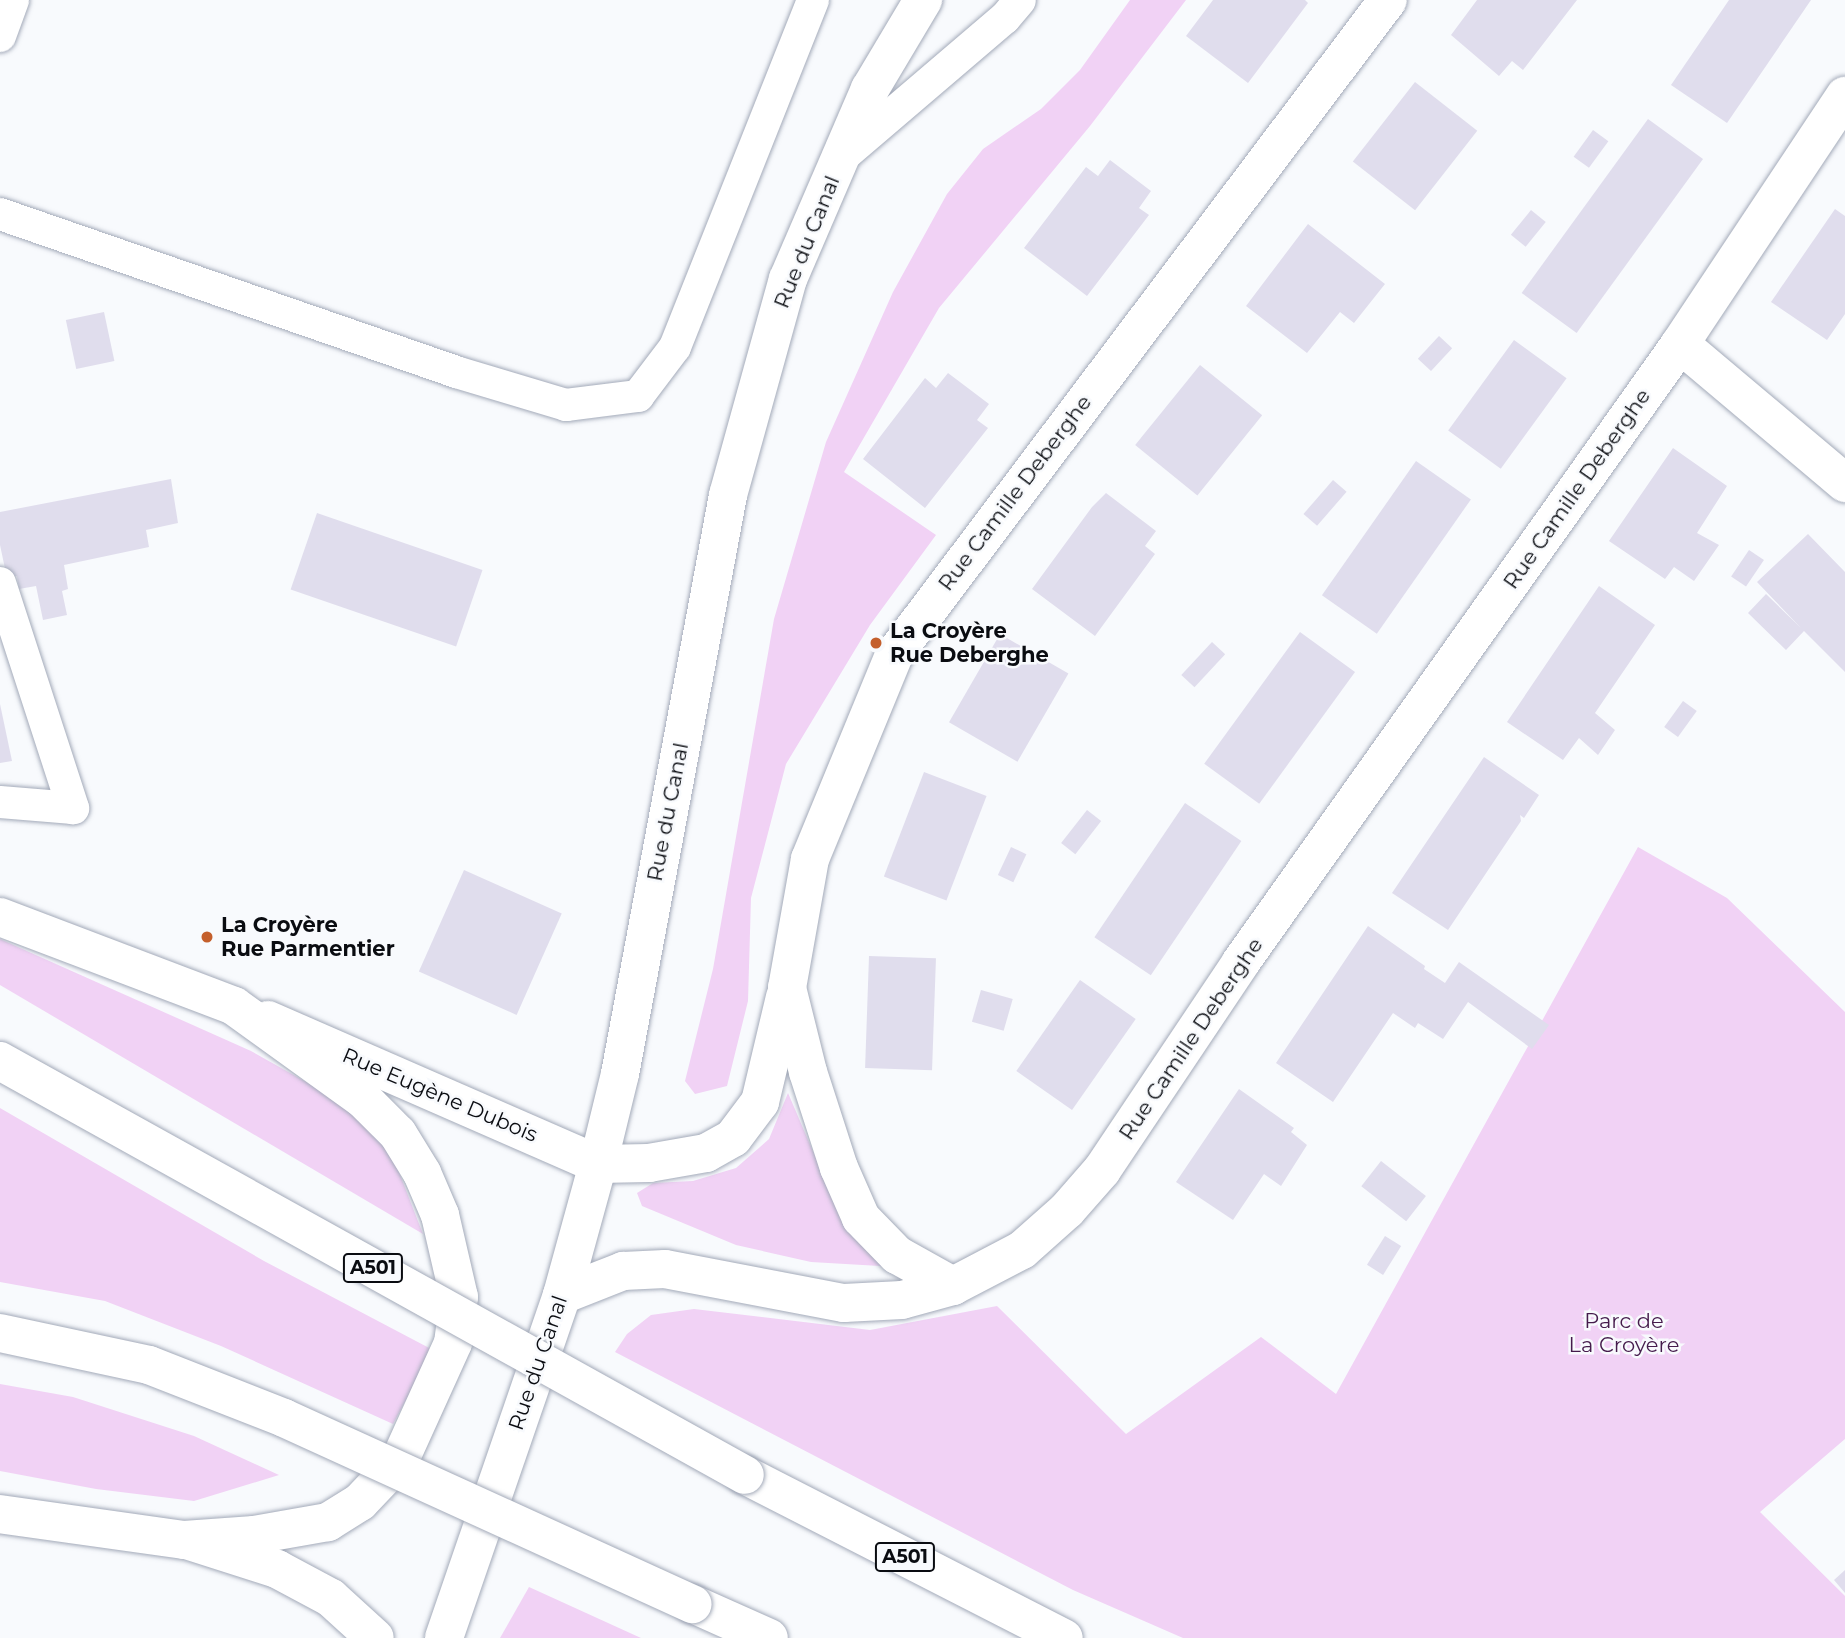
<!DOCTYPE html>
<html>
<head>
<meta charset="utf-8">
<style>
  body { margin:0 }
  #map { position:relative; width:1845px; height:1638px; overflow:hidden; background:#f8fafd; font-family:Montserrat,sans-serif }
  div>[style] { position:absolute }
  .green>* { inset:0; background:#f1d2f5 }
  .building>* { inset:0; background:#e0dded; transform-origin:0 0 }
  .roads { filter:drop-shadow(0 0 2px #a3aab9) drop-shadow(0 0 2px #a3aab9) }
  .lane>* { height:32px; margin:-16px; padding:0 16px; transform-origin:16px; border-radius:16px; background:#fff }
  .street>* { height:38px; margin:-19px; padding:0 19px; transform-origin:19px; border-radius:19px; background:#fff }
  .secondary>* { height:38px; margin:-19px; padding:0 19px; transform-origin:19px; border-radius:19px; background:#fff }
  .primary>* { height:38px; margin:-19px; padding:0 19px; transform-origin:19px; border-radius:19px; background:#fff }
  .highway>* { height:38px; margin:-19px; padding:0 19px; transform-origin:19px; border-radius:19px; background:#fff }
  .bridges { filter:drop-shadow(0 0 2px #a3aab9) drop-shadow(0 0 2px #a3aab9) }
  .highway-bridge>* { height:38px; margin:-19px; padding:0 19px; transform-origin:19px; border-radius:19px; background:#fff }
  .dots>* { width:19px; height:19px; translate:-50% -50%; box-sizing:border-box; border:4px solid #f8fafd; border-radius:50% }
  span { translate:-50% -50%; white-space:nowrap; text-align:center; line-height:1.15; -webkit-text-stroke:5px #f8fafd; paint-order:stroke }
  .shield-label span { padding:2px 5px; background:#f8fafd; border:2px solid; border-radius:5px; -webkit-text-stroke-width:0 }
  .shield-label { font-size:19px; color:#0a0c11; font-weight:700 }
  .street-label { font-size:21px; color:#0a0c11 }
  .poi-label { font-size:21px; color:#0a0c11; font-weight:700 }
  .left { translate:0 -50%; text-align:left }
  .park-label { font-size:21px; color:#451b4c }
</style>
</head>
<body>
<div id="map">
  <div class="green">
    <i style="clip-path:polygon(1130px 0,1186px 0,1090px 126px,939px 308px,844px 472px,936px 535px,870px 625px,786px 764px,751px 898px,748px 1001px,727px 1086px,695px 1094px,685px 1081px,713px 969px,774px 619px,826px 442px,893px 292px,947px 194px,983px 149px,1041px 109px,1080px 70px)"></i>
    <i style="clip-path:polygon(1638px 847px,1727px 898px,1845px 1012px,1845px 1439px,1760px 1512px,1845px 1596px,1845px 1638px,1183px 1638px,1073px 1590px,615px 1352px,627px 1334px,651px 1315px,694px 1309px,870px 1330px,997px 1306px,1126px 1434px,1261px 1337px,1336px 1394px)"></i>
    <i style="clip-path:polygon(0 939px,251px 1051px,340px 1101px,390px 1149px,423px 1234px,0 985px)"></i>
    <i style="clip-path:polygon(788px 1093px,836px 1205px,897px 1267px,811px 1262px,736px 1245px,642px 1206px,637px 1193px,653px 1183px,693px 1181px,736px 1168px,769px 1139px)"></i>
    <i style="clip-path:polygon(0 1108px,264px 1261px,433px 1350px,393px 1424px,221px 1346px,105px 1301px,0 1282px)"></i>
    <i style="clip-path:polygon(0 1384px,73px 1397px,194px 1436px,279px 1475px,194px 1501px,96px 1489px,0 1471px)"></i>
    <i style="clip-path:polygon(529px 1587px,641px 1638px,500px 1638px)"></i>
  </div>
  <div class="building">
    <i style="clip-path:polygon(1213px 0,1305px 0,1308px 3px,1248px 83px,1186px 36px)"></i>
    <i style="clip-path:polygon(1477px 0,1577px 0,1523px 70px,1512px 61px,1499px 76px,1451px 35px)"></i>
    <i style="clip-path:polygon(1729px 0,1811px 0,1727px 123px,1671px 85px)"></i>
    <i style="left:1415px;top:82px;width:79px;height:101px;rotate:38deg"></i>
    <i style="left:1648px;top:119px;width:68px;height:215px;rotate:36deg"></i>
    <i style="left:1593px;top:130px;width:19px;height:33px;rotate:36deg"></i>
    <i style="clip-path:polygon(1110px 160px,1151px 191px,1139px 208px,1149px 215px,1087px 296px,1024px 248px,1086px 167px,1098px 176px)"></i>
    <i style="clip-path:polygon(1835px 209px,1845px 216px,1845px 314px,1827px 340px,1771px 302px)"></i>
    <i style="left:1531px;top:210px;width:19px;height:32px;rotate:39deg"></i>
    <i style="clip-path:polygon(1308px 224px,1385px 284px,1354px 323px,1340px 312px,1307px 353px,1246px 306px)"></i>
    <i style="left:104px;top:312px;width:50px;height:39px;rotate:78deg"></i>
    <i style="left:1439px;top:336px;width:18px;height:31px;rotate:43deg"></i>
    <i style="left:1514px;top:340px;width:65px;height:112px;rotate:36deg"></i>
    <i style="left:1200px;top:365px;width:80px;height:103px;rotate:39deg"></i>
    <i style="clip-path:polygon(948px 373px,989px 404px,977px 420px,988px 428px,925px 508px,863px 459px,925px 378px,936px 388px)"></i>
    <i style="clip-path:polygon(1673px 448px,1727px 486px,1697px 533px,1719px 545px,1694px 581px,1674px 567px,1665px 579px,1609px 541px)"></i>
    <i style="left:1416px;top:461px;width:67px;height:164px;rotate:35deg"></i>
    <i style="clip-path:polygon(171px 479px,178px 523px,146px 530px,149px 547px,64px 565px,68px 589px,62px 591px,67px 615px,43px 620px,36px 586px,19px 589px,17px 576px,7px 578px,0 545px,0 512px)"></i>
    <i style="left:1333px;top:480px;width:18px;height:45px;rotate:41deg"></i>
    <i style="clip-path:polygon(1106px 493px,1156px 531px,1145px 546px,1155px 554px,1095px 636px,1032px 589px,1092px 507px)"></i>
    <i style="left:317px;top:513px;width:175px;height:81px;rotate:19deg"></i>
    <i style="clip-path:polygon(1808px 534px,1845px 572px,1845px 672px,1804px 631px,1786px 650px,1748px 613px,1766px 594px,1801px 628px,1757px 582px)"></i>
    <i style="left:1749px;top:550px;width:18px;height:32px;rotate:34deg"></i>
    <i style="clip-path:polygon(1599px 586px,1655px 625px,1595px 713px,1615px 730px,1598px 755px,1579px 738px,1563px 760px,1507px 722px)"></i>
    <i style="left:1300px;top:632px;width:68px;height:163px;rotate:36deg"></i>
    <i style="left:1000px;top:634px;width:79px;height:102px;rotate:30deg"></i>
    <i style="left:1212px;top:642px;width:18px;height:45px;rotate:43deg"></i>
    <i style="left:1683px;top:701px;width:17px;height:32px;rotate:36deg"></i>
    <i style="clip-path:polygon(0 704px,12px 761px,0 763px)"></i>
    <i style="clip-path:polygon(1484px 757px,1539px 795px,1524px 818px,1520px 815px,1521px 821px,1448px 930px,1392px 893px)"></i>
    <i style="left:924px;top:772px;width:67px;height:112px;rotate:21deg"></i>
    <i style="left:1185px;top:803px;width:68px;height:162px;rotate:34deg"></i>
    <i style="left:1087px;top:810px;width:18px;height:42px;rotate:38deg"></i>
    <i style="left:1011px;top:847px;width:17px;height:31px;rotate:25deg"></i>
    <i style="left:464px;top:870px;width:107px;height:111px;rotate:24deg"></i>
    <i style="clip-path:polygon(1368px 926px,1425px 966px,1424px 969px,1445px 983px,1459px 962px,1549px 1025px,1532px 1049px,1468px 1002px,1443px 1039px,1418px 1023px,1415px 1028px,1393px 1013px,1333px 1102px,1276px 1063px)"></i>
    <i style="left:869px;top:956px;width:67px;height:112px;rotate:2deg"></i>
    <i style="left:1080px;top:980px;width:68px;height:111px;rotate:35deg"></i>
    <i style="left:981px;top:990px;width:33px;height:33px;rotate:16deg"></i>
    <i style="clip-path:polygon(1239px 1089px,1294px 1128px,1291px 1132px,1307px 1145px,1281px 1186px,1264px 1174px,1233px 1220px,1176px 1182px)"></i>
    <i style="left:1381px;top:1161px;width:57px;height:32px;rotate:38deg"></i>
    <i style="left:1385px;top:1236px;width:19px;height:34px;rotate:32deg"></i>
    <i style="clip-path:polygon(1845px 1570px,1845px 1593px,1834px 1580px)"></i>
  </div>
  <div class="roads">
    <div class="lane">
      <i style="left:0;top:36px;width:38px;rotate:-70deg"></i>
      <i style="left:842px;top:157px;width:214px;rotate:-40.5deg"></i>
      <i style="left:1005px;top:18px;width:23px;rotate:-50deg"></i>
      <i style="left:0;top:214px;width:483px;rotate:19.1deg"></i>
      <i style="left:456px;top:372px;width:115px;rotate:16.7deg"></i>
      <i style="left:566px;top:405px;width:73px;rotate:-7.1deg"></i>
      <i style="left:638px;top:396px;width:61px;rotate:-52.9deg"></i>
      <i style="left:675px;top:347px;width:373px;rotate:-68.3deg"></i>
      <i style="left:0;top:583px;width:237px;rotate:72deg"></i>
      <i style="left:73px;top:808px;width:73px;rotate:-175.3deg"></i>
    </div>
    <div class="street">
      <i style="left:1680px;top:344px;width:216px;rotate:40.1deg"></i>
      <i style="left:785px;top:997px;width:108px;rotate:103.4deg"></i>
      <i style="left:760px;top:1102px;width:45px;rotate:126.9deg"></i>
      <i style="left:733px;top:1138px;width:31px;rotate:151deg"></i>
      <i style="left:706px;top:1153px;width:58px;rotate:170deg"></i>
      <i style="left:649px;top:1163px;width:51px;rotate:178.9deg"></i>
      <i style="left:598px;top:1164px;width:93px;rotate:-76.3deg"></i>
      <i style="left:620px;top:1074px;width:589px;rotate:-79.43deg"></i>
      <i style="left:728px;top:495px;width:224px;rotate:-74.5deg"></i>
      <i style="left:788px;top:279px;width:207px;rotate:-66.7deg"></i>
      <i style="left:870px;top:89px;width:104px;rotate:-59.2deg"></i>
      <i style="left:953px;top:1286px;width:64px;rotate:-151deg"></i>
      <i style="left:897px;top:1255px;width:52px;rotate:-134.2deg"></i>
      <i style="left:861px;top:1218px;width:55px;rotate:-113.7deg"></i>
      <i style="left:839px;top:1168px;width:101px;rotate:-107.9deg"></i>
      <i style="left:808px;top:1072px;width:87px;rotate:-104deg"></i>
      <i style="left:787px;top:988px;width:131px;rotate:-79.9deg"></i>
      <i style="left:810px;top:859px;width:221px;rotate:-67.6deg"></i>
      <i style="left:894px;top:655px;width:820px;rotate:-52.98deg"></i>
      <i style="left:562px;top:1295px;width:66px;rotate:-21.5deg"></i>
      <i style="left:623px;top:1271px;width:42px;rotate:-2.7deg"></i>
      <i style="left:665px;top:1269px;width:182px;rotate:10.8deg"></i>
      <i style="left:844px;top:1303px;width:58px;rotate:-3deg"></i>
      <i style="left:902px;top:1300px;width:53px;rotate:-15.4deg"></i>
      <i style="left:953px;top:1286px;width:78px;rotate:-27.6deg"></i>
      <i style="left:1022px;top:1250px;width:60px;rotate:-41.6deg"></i>
      <i style="left:1067px;top:1210px;width:53px;rotate:-48.8deg"></i>
      <i style="left:1102px;top:1170px;width:250px;rotate:-56.2deg"></i>
      <i style="left:1241px;top:962px;width:758px;rotate:-54.61deg"></i>
      <i style="left:1680px;top:344px;width:298px;rotate:-56.4deg"></i>
    </div>
    <div class="secondary">
      <i style="left:268px;top:1020px;width:360px;rotate:23.6deg"></i>
      <i style="left:598px;top:1164px;width:136px;rotate:105.4deg"></i>
      <i style="left:562px;top:1295px;width:363px;rotate:109deg"></i>
      <i style="left:186px;top:1540px;width:96px;rotate:17.7deg"></i>
      <i style="left:277px;top:1569px;width:61px;rotate:28.2deg"></i>
      <i style="left:331px;top:1598px;width:59px;rotate:42.3deg"></i>
    </div>
    <div class="primary">
      <i style="left:0;top:917px;width:250px;rotate:20.8deg"></i>
      <i style="left:234px;top:1006px;width:159px;rotate:35.8deg"></i>
      <i style="left:363px;top:1099px;width:49px;rotate:45deg"></i>
      <i style="left:398px;top:1134px;width:46px;rotate:58.4deg"></i>
      <i style="left:422px;top:1173px;width:46px;rotate:66.8deg"></i>
      <i style="left:440px;top:1215px;width:84px;rotate:77deg"></i>
      <i style="left:459px;top:1297px;width:46px;rotate:97.4deg"></i>
      <i style="left:453px;top:1343px;width:128px;rotate:114.4deg"></i>
      <i style="left:400px;top:1460px;width:58px;rotate:133.6deg"></i>
      <i style="left:360px;top:1502px;width:38px;rotate:148deg"></i>
      <i style="left:328px;top:1522px;width:75px;rotate:170deg"></i>
      <i style="left:254px;top:1535px;width:70px;rotate:175.9deg"></i>
      <i style="left:184px;top:1540px;width:186px;rotate:-172deg"></i>
    </div>
    <div class="highway">
      <i style="left:745px;top:1475px;width:358px;rotate:27.1deg"></i>
      <i style="left:693px;top:1604px;width:83px;rotate:24.1deg"></i>
    </div>
  </div>
  <div class="bridges">
    <div class="highway-bridge">
      <i style="left:0;top:1061px;width:852px;rotate:29.06deg"></i>
      <i style="left:0;top:1333px;width:152px;rotate:12.1deg"></i>
      <i style="left:149px;top:1365px;width:145px;rotate:21.4deg"></i>
      <i style="left:284px;top:1418px;width:449px;rotate:24.5deg"></i>
    </div>
  </div>
  <div class="dots">
    <i style="left:876px;top:643px;background:#c45f2c"></i>
    <i style="left:207px;top:937px;background:#c45f2c"></i>
  </div>
  <div class="shield-label">
    <span style="left:373px;top:1268px">A501</span>
    <span style="left:905px;top:1557px">A501</span>
  </div>
  <div class="street-label">
    <span style="left:807px;top:242px;rotate:-68deg">Rue du Canal</span>
    <span style="left:1577px;top:489px;rotate:-55deg">Rue Camille Deberghe</span>
    <span style="left:1015px;top:493px;rotate:-53deg">Rue Camille Deberghe</span>
    <span style="left:668px;top:812px;rotate:-79deg">Rue du Canal</span>
    <span style="left:1191px;top:1039px;rotate:-56deg">Rue Camille Deberghe</span>
    <span style="left:440px;top:1095px;rotate:23deg">Rue Eugène Dubois</span>
    <span style="left:538px;top:1363px;rotate:-71deg">Rue du Canal</span>
  </div>
  <div class="poi-label">
    <span class="left" style="left:890px;top:643px">La Croyère<br>Rue Deberghe</span>
    <span class="left" style="left:221px;top:937px">La Croyère<br>Rue Parmentier</span>
  </div>
  <div class="park-label">
    <span style="left:1624px;top:1333px">Parc de<br>La Croyère</span>
  </div>
</div>
</body>
</html>
